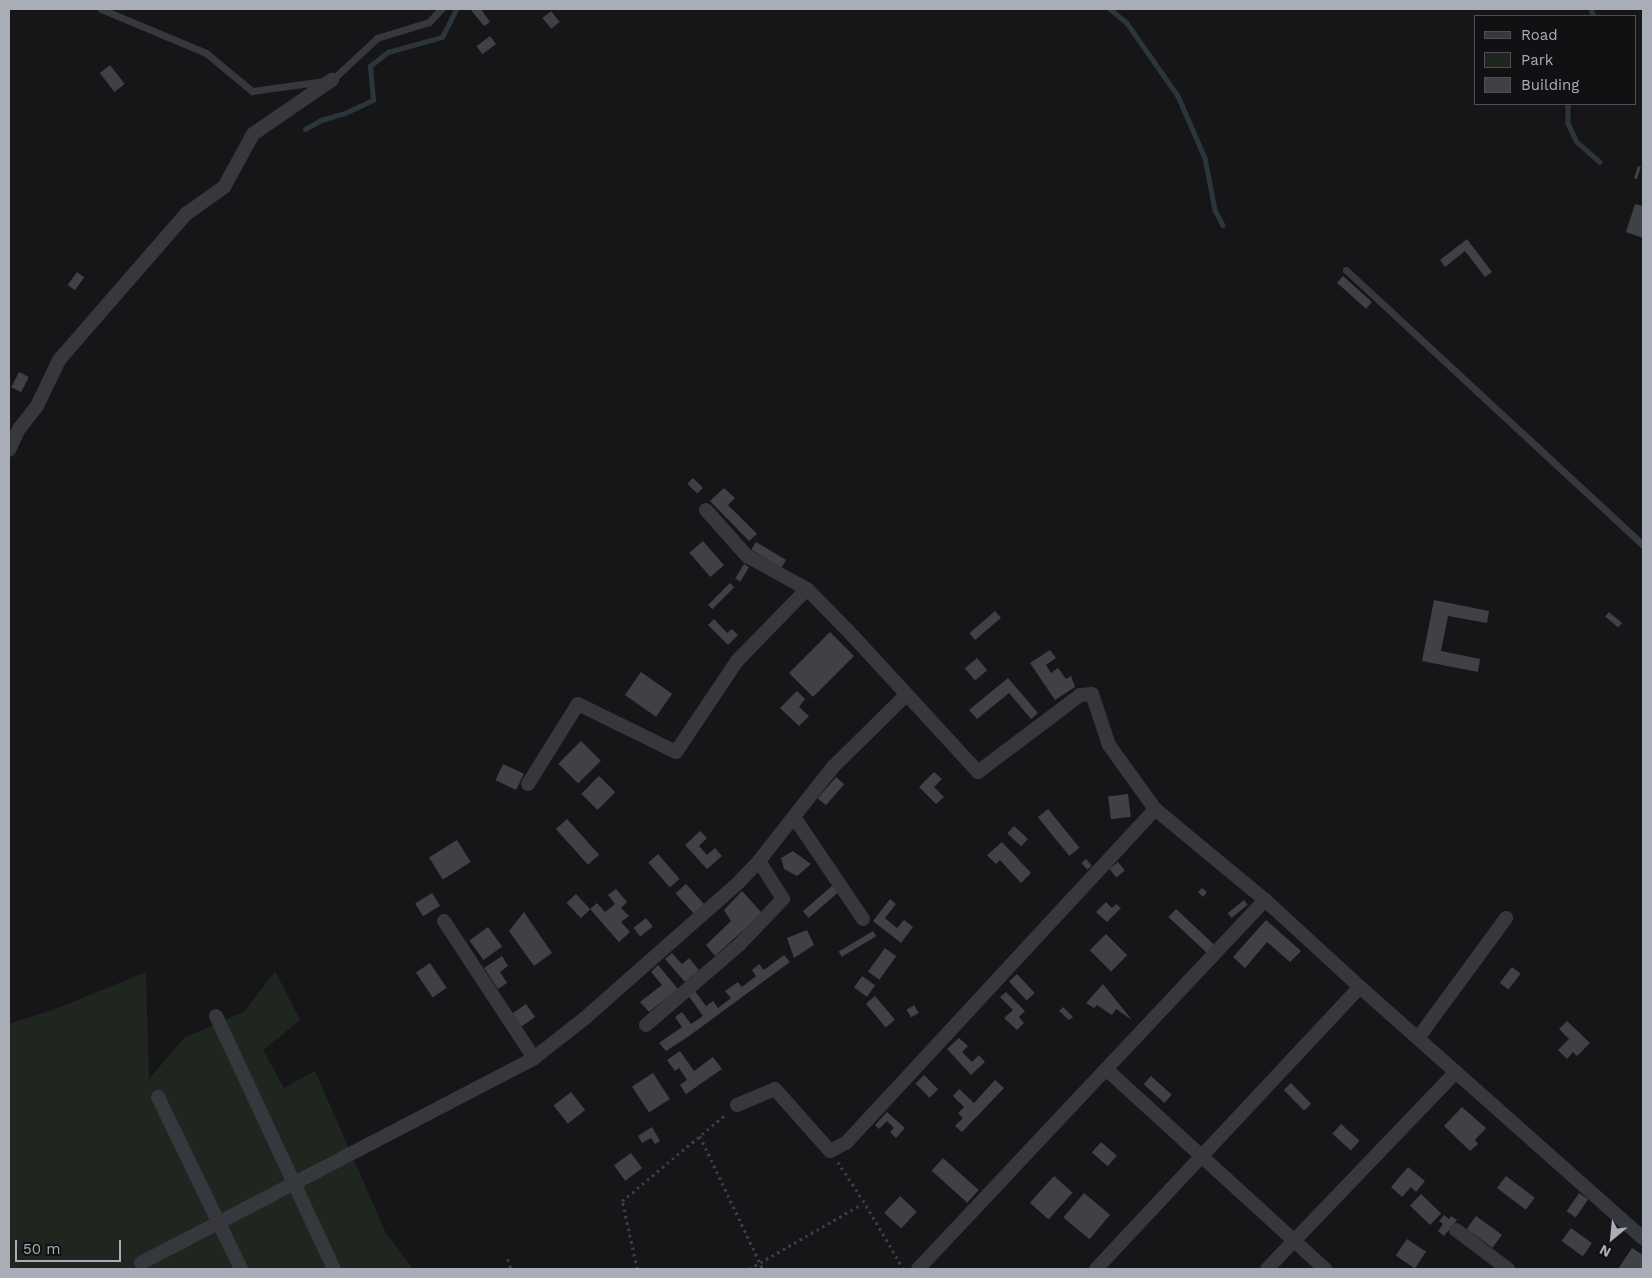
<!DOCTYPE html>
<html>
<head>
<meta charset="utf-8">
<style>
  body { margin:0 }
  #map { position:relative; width:1652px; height:1278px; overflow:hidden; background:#161618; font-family:"Work Sans",sans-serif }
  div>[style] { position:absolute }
  .green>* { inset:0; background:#1e261f }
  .stream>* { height:4.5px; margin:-2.25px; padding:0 2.25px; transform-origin:2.25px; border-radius:2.25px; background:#2c353c }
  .building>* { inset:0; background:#404145; transform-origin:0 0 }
  .path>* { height:2.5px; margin-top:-1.25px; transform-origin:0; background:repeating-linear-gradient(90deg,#3d3f44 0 2.5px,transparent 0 6.5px) }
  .service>* { height:7px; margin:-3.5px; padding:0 3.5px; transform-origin:3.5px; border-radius:3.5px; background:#37383d }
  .minor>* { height:14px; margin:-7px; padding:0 7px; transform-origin:7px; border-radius:7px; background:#37383d }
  span { translate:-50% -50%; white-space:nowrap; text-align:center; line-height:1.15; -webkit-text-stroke:5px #111113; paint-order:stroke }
  .frame { position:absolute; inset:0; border:10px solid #a8adb8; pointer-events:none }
  .legend { position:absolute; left:1474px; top:15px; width:162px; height:90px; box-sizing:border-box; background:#111113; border:1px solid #4d4f55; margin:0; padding:6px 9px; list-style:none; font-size:15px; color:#a8adb8 }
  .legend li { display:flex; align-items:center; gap:10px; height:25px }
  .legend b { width:25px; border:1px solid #4d4f55 }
  .north { position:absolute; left:1587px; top:1213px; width:50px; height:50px; -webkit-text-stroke:4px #111113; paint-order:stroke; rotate:208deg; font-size:14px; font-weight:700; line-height:20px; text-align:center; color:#a8adb8 }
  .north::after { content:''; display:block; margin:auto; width:18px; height:22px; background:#a8adb8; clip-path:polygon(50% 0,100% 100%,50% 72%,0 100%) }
  .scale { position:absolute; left:15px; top:1240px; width:106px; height:22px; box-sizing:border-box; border:2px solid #a8adb8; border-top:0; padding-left:6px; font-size:15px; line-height:18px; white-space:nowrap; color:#a8adb8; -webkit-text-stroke:4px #111113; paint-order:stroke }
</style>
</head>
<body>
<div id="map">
  <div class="green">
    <i style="clip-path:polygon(275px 971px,300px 1020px,263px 1050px,284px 1088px,315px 1071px,386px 1233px,413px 1269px,9px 1269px,9px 1024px,55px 1009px,146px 972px,149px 1079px,184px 1038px,245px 1011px)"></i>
  </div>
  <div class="stream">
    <i style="left:1110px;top:9px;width:22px;rotate:39deg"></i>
    <i style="left:1127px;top:23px;width:89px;rotate:55.1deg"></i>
    <i style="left:1178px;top:96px;width:68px;rotate:66.5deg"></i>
    <i style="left:1205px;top:158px;width:53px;rotate:79.1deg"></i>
    <i style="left:1215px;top:210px;width:17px;rotate:62deg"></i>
    <i style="left:1591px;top:9px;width:8px;rotate:67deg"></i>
    <i style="left:1568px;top:104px;width:19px;rotate:90deg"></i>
    <i style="left:1568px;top:123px;width:21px;rotate:65deg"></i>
    <i style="left:1577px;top:142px;width:30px;rotate:41deg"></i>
    <i style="left:305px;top:129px;width:18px;rotate:-29deg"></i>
    <i style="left:321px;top:120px;width:25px;rotate:-16deg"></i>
    <i style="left:345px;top:113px;width:31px;rotate:-25deg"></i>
    <i style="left:373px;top:100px;width:34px;rotate:-95deg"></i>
    <i style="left:370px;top:66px;width:23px;rotate:-38deg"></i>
    <i style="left:388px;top:52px;width:56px;rotate:-15.5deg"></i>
    <i style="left:442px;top:37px;width:31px;rotate:-63deg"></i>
  </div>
  <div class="building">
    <i style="clip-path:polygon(473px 9px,481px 9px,490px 22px,484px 26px,471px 10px)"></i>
    <i style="left:551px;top:11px;width:14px;height:11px;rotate:51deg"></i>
    <i style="left:490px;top:36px;width:10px;height:17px;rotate:53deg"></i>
    <i style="left:110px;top:65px;width:24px;height:13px;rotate:52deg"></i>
    <i style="left:1638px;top:166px;width:3px;height:13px;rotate:18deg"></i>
    <i style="clip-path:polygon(1635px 204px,1643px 206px,1643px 238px,1626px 232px)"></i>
    <i style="clip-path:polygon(1467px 239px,1492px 272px,1485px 277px,1465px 251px,1445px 267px,1440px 260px)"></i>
    <i style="left:77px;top:272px;width:9px;height:16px;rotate:36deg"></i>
    <i style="left:1343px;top:276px;width:39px;height:9px;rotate:42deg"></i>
    <i style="left:19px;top:372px;width:11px;height:17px;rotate:27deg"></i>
    <i style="left:693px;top:478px;width:14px;height:8px;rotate:45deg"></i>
    <i style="clip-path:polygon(724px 488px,735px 498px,728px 505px,757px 534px,749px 541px,710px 501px)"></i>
    <i style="left:703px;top:541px;width:32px;height:18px;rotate:49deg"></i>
    <i style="left:756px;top:542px;width:35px;height:9px;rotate:31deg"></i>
    <i style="left:744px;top:564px;width:6px;height:17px;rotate:31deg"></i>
    <i style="left:730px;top:583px;width:6px;height:31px;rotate:45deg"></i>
    <i style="clip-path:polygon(1434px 600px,1489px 611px,1487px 623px,1448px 616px,1441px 651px,1480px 659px,1478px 672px,1422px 661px)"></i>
    <i style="left:995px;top:611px;width:9px;height:34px;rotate:49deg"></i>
    <i style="left:1609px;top:612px;width:17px;height:6px;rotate:40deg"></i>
    <i style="clip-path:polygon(714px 619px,727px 633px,732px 629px,738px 635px,728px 645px,708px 625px)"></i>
    <i style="left:830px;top:632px;width:34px;height:58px;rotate:45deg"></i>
    <i style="clip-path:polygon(1050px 650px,1056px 658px,1046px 665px,1051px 673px,1058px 668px,1066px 679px,1071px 676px,1075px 687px,1055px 700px,1030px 663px)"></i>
    <i style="left:977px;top:658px;width:16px;height:16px;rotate:50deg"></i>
    <i style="left:641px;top:672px;width:38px;height:28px;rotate:35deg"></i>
    <i style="clip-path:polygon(1008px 678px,1038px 713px,1031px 719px,1009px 693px,977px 719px,969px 710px)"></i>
    <i style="clip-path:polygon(797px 691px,805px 699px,799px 707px,809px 716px,799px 726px,780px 708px)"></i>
    <i style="left:581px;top:741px;width:28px;height:32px;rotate:45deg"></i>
    <i style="left:503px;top:764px;width:23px;height:18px;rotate:25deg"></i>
    <i style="clip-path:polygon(934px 772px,942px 779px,934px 787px,944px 797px,936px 804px,919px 787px)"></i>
    <i style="left:599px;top:776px;width:23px;height:25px;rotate:45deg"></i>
    <i style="left:836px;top:777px;width:11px;height:28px;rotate:41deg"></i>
    <i style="left:1128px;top:794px;width:23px;height:20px;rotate:83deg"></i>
    <i style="left:1048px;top:809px;width:50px;height:13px;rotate:51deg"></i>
    <i style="left:567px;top:819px;width:48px;height:15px;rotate:48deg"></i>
    <i style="left:1014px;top:826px;width:19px;height:10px;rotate:43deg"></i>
    <i style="clip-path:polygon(700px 831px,707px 838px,699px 846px,707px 855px,715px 848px,722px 856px,707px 869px,685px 845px)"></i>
    <i style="left:457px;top:840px;width:26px;height:33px;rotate:58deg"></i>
    <i style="clip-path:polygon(1002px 842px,1031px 873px,1021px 883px,1000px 860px,996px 864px,987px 855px)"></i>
    <i style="clip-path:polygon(793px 851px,811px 864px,797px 876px,784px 869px,781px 858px)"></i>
    <i style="left:658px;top:854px;width:33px;height:13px;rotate:49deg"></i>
    <i style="left:1086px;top:859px;width:9px;height:6px;rotate:49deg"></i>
    <i style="left:1118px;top:862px;width:11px;height:11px;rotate:52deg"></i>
    <i style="left:686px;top:884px;width:27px;height:14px;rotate:48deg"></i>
    <i style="left:833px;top:885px;width:9px;height:40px;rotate:49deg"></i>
    <i style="clip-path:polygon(1202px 888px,1207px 892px,1203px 897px,1198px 892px)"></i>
    <i style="clip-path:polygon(616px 889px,627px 902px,621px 908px,629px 916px,621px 922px,630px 932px,619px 942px,590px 909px,597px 903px,605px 912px,615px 904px,608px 895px)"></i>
    <i style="clip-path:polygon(742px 891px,762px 913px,715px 956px,706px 945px,731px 921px,724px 910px)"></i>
    <i style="left:432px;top:893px;width:15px;height:20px;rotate:58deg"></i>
    <i style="left:576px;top:894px;width:21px;height:13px;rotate:47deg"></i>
    <i style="clip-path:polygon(890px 899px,896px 904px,885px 918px,897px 928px,904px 920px,913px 927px,901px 943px,873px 921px)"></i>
    <i style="left:1244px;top:900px;width:6px;height:21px;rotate:51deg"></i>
    <i style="clip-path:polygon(1106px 902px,1112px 908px,1116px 904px,1121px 908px,1107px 922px,1096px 912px)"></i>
    <i style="left:1176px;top:909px;width:52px;height:11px;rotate:43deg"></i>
    <i style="clip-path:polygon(524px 912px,552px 953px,534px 966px,509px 931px)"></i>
    <i style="left:646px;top:918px;width:11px;height:16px;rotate:52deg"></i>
    <i style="clip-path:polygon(1266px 920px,1301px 951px,1290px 962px,1267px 942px,1245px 968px,1233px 957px)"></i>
    <i style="left:488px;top:927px;width:24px;height:23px;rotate:54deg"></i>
    <i style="clip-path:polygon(807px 930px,814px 945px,794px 958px,787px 938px)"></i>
    <i style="left:873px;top:931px;width:6px;height:40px;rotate:59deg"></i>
    <i style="left:1106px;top:934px;width:30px;height:23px;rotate:45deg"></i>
    <i style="left:885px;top:948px;width:14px;height:29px;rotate:36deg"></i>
    <i style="clip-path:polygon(672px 953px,682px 964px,689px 958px,699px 970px,685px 982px,665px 959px)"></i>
    <i style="clip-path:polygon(784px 955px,790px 962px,689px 1036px,666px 1051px,659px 1043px,682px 1027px,675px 1017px,682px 1012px,691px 1024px,703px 1016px,688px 995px,694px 990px,706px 1006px,713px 1001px,718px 1008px,731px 998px,725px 991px,738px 982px,742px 987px,756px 976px,752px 970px,759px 964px,764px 970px)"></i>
    <i style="clip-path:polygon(502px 956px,508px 966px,500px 972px,507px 983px,498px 989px,484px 968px)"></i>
    <i style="left:430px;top:963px;width:30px;height:17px;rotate:56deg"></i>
    <i style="clip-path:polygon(658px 965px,678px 989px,649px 1012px,640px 1002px,662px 985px,651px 972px)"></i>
    <i style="left:1512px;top:967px;width:11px;height:20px;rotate:38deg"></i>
    <i style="left:1017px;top:974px;width:26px;height:11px;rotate:47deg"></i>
    <i style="left:862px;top:976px;width:16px;height:14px;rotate:35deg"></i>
    <i style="clip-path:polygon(1103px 984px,1132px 1020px,1116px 1009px,1112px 1015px,1097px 1005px,1094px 1008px,1086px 1003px)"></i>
    <i style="clip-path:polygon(1006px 992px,1025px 1011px,1019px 1017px,1024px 1023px,1017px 1030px,1004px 1018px,1013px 1010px,1000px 997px)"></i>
    <i style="left:875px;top:996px;width:31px;height:12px;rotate:50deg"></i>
    <i style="left:526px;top:1004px;width:16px;height:17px;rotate:55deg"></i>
    <i style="left:914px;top:1005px;width:9px;height:9px;rotate:58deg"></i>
    <i style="clip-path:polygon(1063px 1007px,1073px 1017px,1069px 1020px,1059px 1011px)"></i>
    <i style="clip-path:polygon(1567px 1021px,1590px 1043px,1577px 1056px,1573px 1052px,1567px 1059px,1558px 1050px,1569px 1039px,1559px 1029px)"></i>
    <i style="clip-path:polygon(959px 1038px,968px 1046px,962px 1052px,972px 1062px,979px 1055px,985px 1062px,971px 1075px,947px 1049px)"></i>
    <i style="clip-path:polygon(680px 1051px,694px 1071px,713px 1057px,722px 1069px,686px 1094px,680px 1085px,687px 1080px,679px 1068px,675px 1071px,667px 1060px)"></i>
    <i style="left:653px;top:1073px;width:31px;height:25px;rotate:57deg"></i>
    <i style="left:924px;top:1075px;width:20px;height:12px;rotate:45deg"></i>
    <i style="left:1151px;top:1076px;width:28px;height:11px;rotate:42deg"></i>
    <i style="clip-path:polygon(995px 1080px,1004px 1088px,962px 1132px,955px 1126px,963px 1118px,958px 1113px,964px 1107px,953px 1096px,959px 1089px,974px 1103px)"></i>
    <i style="left:1291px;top:1083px;width:29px;height:10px;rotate:46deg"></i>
    <i style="left:571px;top:1092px;width:23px;height:22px;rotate:52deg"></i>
    <i style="clip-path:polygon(1462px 1107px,1486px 1128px,1475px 1140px,1478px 1144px,1470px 1151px,1444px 1126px)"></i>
    <i style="clip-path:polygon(887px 1112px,905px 1128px,896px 1138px,890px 1132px,894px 1128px,887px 1121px,879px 1129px,875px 1125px)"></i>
    <i style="left:1341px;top:1124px;width:25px;height:13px;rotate:42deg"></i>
    <i style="clip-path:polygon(652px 1127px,660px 1141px,655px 1144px,651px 1138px,642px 1143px,638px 1136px)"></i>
    <i style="left:1101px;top:1142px;width:21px;height:14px;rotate:41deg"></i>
    <i style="left:631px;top:1153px;width:19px;height:21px;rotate:54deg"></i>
    <i style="left:943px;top:1158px;width:48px;height:17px;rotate:42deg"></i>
    <i style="clip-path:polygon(1408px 1167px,1425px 1181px,1416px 1192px,1411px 1187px,1402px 1197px,1391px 1187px)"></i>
    <i style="left:1054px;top:1176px;width:25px;height:36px;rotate:42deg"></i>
    <i style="left:1506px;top:1176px;width:36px;height:15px;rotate:37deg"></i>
    <i style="left:1084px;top:1193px;width:34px;height:32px;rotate:40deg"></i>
    <i style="left:1579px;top:1193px;width:11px;height:22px;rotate:34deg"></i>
    <i style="left:1421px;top:1194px;width:28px;height:16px;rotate:44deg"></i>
    <i style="left:900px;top:1196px;width:23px;height:23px;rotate:43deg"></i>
    <i style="clip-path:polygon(1444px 1215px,1449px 1219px,1451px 1216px,1457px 1220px,1444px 1236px,1438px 1231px,1443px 1224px,1439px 1221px)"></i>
    <i style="left:1476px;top:1216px;width:32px;height:16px;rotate:36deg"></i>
    <i style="left:1571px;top:1228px;width:26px;height:16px;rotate:36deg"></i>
    <i style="left:1407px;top:1239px;width:23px;height:20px;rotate:34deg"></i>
    <i style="clip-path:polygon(1632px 1248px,1643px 1255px,1643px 1269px,1618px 1269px)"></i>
  </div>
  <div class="path">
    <i style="left:700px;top:1136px;width:147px;rotate:64.7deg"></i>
    <i style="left:838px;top:1162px;width:45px;rotate:56.7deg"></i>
    <i style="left:863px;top:1200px;width:79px;rotate:59.5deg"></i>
    <i style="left:508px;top:1259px;width:10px;rotate:73deg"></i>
    <i style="left:637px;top:1269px;width:70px;rotate:-102.4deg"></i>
    <i style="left:622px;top:1201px;width:136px;rotate:-39.9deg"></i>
    <i style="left:749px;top:1269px;width:130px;rotate:-29.9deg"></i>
  </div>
  <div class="service">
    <i style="left:101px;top:9px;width:114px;rotate:22.7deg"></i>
    <i style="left:206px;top:53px;width:60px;rotate:39.6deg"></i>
    <i style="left:252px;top:91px;width:81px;rotate:-7.8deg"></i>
    <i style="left:332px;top:80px;width:62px;rotate:-43deg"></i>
    <i style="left:377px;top:38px;width:54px;rotate:-17.1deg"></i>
    <i style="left:429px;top:22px;width:18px;rotate:-47deg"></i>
    <i style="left:1346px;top:270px;width:405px;rotate:42.8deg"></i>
  </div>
  <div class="minor">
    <i style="left:9px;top:450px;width:23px;rotate:-65deg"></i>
    <i style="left:19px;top:429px;width:29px;rotate:-52deg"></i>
    <i style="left:37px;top:406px;width:51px;rotate:-64.4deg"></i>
    <i style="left:59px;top:360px;width:194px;rotate:-49deg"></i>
    <i style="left:186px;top:214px;width:47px;rotate:-35.4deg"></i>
    <i style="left:224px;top:187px;width:60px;rotate:-61.3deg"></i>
    <i style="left:253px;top:134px;width:96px;rotate:-34.4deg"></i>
    <i style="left:706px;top:510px;width:62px;rotate:48.3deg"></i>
    <i style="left:747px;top:556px;width:68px;rotate:28.8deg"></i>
    <i style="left:528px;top:784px;width:94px;rotate:-58deg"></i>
    <i style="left:578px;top:704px;width:109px;rotate:26.1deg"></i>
    <i style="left:676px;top:752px;width:110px;rotate:-56.2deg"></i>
    <i style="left:737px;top:661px;width:100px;rotate:-45.8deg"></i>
    <i style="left:807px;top:589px;width:66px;rotate:45.6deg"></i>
    <i style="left:853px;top:636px;width:185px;rotate:47.4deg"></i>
    <i style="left:978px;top:772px;width:128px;rotate:-37deg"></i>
    <i style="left:1080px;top:695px;width:12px;rotate:-5deg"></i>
    <i style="left:1092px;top:694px;width:54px;rotate:71.6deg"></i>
    <i style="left:1109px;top:745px;width:79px;rotate:54.3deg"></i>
    <i style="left:1155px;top:809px;width:143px;rotate:39.6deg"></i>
    <i style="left:1265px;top:900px;width:129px;rotate:42.5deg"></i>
    <i style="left:1360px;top:987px;width:378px;rotate:41.6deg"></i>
    <i style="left:794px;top:817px;width:123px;rotate:55.9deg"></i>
    <i style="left:444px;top:921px;width:164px;rotate:56.7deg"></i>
    <i style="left:216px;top:1016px;width:279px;rotate:65deg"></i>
    <i style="left:646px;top:1025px;width:123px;rotate:-40.7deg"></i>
    <i style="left:739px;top:945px;width:64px;rotate:-46.3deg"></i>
    <i style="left:783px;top:899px;width:45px;rotate:-122.3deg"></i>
    <i style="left:1418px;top:1038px;width:149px;rotate:-53.7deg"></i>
    <i style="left:1106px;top:1069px;width:297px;rotate:42.4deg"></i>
    <i style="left:158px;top:1097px;width:191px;rotate:64.2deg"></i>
    <i style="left:737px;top:1105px;width:41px;rotate:-22.8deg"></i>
    <i style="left:775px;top:1089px;width:83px;rotate:48.4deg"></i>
    <i style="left:830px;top:1151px;width:18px;rotate:-27deg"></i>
    <i style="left:846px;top:1143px;width:455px;rotate:-47.2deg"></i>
    <i style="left:1456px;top:1230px;width:65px;rotate:36.9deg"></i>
    <i style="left:141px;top:1263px;width:443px;rotate:-27.5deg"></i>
    <i style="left:534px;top:1058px;width:65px;rotate:-38.1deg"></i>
    <i style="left:585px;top:1018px;width:203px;rotate:-41.4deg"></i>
    <i style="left:737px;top:884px;width:32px;rotate:-46deg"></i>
    <i style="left:759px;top:861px;width:120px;rotate:-51.8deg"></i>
    <i style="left:833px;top:767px;width:103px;rotate:-44.6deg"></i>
    <i style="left:918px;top:1269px;width:507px;rotate:-46.76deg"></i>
    <i style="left:1096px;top:1269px;width:386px;rotate:-46.9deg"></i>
    <i style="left:1267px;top:1269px;width:273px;rotate:-46.2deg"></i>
  </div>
  <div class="frame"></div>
  <ul class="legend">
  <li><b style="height:6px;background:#37383d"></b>Road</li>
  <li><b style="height:14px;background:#1e261f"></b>Park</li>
  <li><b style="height:14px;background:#404145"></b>Building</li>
  </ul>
  <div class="north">N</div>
  <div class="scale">50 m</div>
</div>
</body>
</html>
